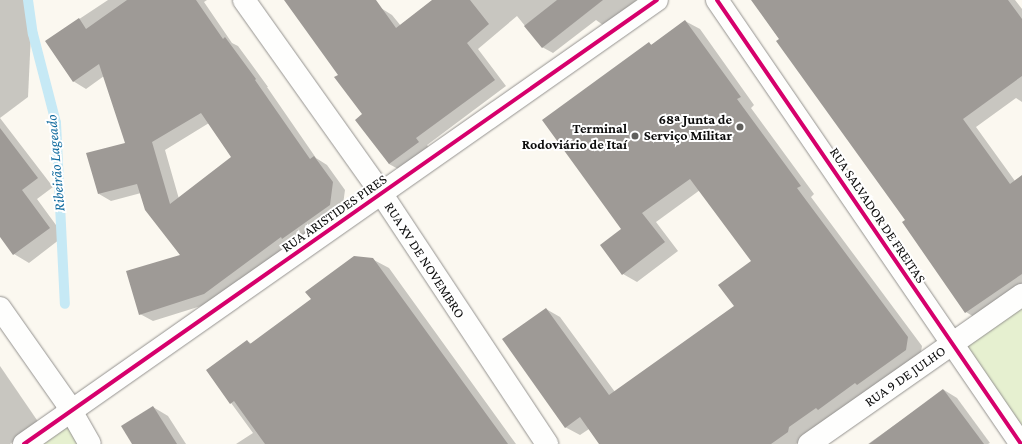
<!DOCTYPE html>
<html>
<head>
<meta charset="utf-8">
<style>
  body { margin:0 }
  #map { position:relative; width:1022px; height:444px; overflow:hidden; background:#fbf8f0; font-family:"Crimson Pro",serif }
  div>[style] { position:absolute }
  .green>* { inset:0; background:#e6f0d0 }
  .shadow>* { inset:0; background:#0003 }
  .stream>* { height:10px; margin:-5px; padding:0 5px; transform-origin:5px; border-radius:5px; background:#c6e9f5 }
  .building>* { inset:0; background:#9e9a96 }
  .roads { filter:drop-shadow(0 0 1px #94928f) drop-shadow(0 0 1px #94928f) }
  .minor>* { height:22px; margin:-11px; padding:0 11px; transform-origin:11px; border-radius:11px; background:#fefefd }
  .cycleway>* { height:4px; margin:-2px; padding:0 2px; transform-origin:2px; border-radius:2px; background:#d6006c }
  .dots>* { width:11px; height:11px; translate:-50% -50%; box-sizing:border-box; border:2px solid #fff; border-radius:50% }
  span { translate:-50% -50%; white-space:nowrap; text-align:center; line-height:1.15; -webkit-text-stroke:4px #fff; paint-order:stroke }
  .poi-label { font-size:14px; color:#0c0c0c; font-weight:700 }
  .right { translate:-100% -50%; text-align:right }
  .street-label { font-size:14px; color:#0c0c0c }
  .water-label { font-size:15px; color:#146da0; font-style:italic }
</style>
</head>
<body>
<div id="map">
  <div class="green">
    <i style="clip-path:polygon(1022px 303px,1022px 435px,962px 345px)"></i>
    <i style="clip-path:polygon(70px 415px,90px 444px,31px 444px)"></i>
  </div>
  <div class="shadow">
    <i style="clip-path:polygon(0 0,25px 0,32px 12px,28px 97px,0 118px)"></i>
    <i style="clip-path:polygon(evenodd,108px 0,207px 0,204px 2px,232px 43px,238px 46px,268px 87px,267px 87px,316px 158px,327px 165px,345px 190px,342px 212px,217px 301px,153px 321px,140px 314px,181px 256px,141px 193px,111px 201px,99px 194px,126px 144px,104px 76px,86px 89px,73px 81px,46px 41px,108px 0,209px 123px,233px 157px,179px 199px,165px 150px,209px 123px)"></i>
    <i style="clip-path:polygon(285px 0,368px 0,392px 15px,401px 26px,433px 0,637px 0,603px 25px,596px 20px,553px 53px,542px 47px,517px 16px,478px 49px,506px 86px,427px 145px,430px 149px,400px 170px,389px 164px,364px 114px,340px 75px)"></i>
    <i style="clip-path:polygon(752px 0,1015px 0,1022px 9px,1022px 102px,1016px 98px,976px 127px,1015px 181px,1022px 176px,1022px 291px,979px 320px,966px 312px,906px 220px)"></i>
    <i style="clip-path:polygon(685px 21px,700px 29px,754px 105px,751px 108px,814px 194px,811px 197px,922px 346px,920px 358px,796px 444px,600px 444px,589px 429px,580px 435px,565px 427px,546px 309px,560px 317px,615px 392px,735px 306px,752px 261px,700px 190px,656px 222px,678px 251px,637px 282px,623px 274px,622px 229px,649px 43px,652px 45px)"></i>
    <i style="clip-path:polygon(0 118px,53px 187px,37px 199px,64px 236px,29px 263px,14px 254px,0 235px)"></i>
    <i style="clip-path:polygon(372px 259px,389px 268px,516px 444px,236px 444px,253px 433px,207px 370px,247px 341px,252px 344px)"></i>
    <i style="clip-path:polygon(0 366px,39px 423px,10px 444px,0 444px)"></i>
    <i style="clip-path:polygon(944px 390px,957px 398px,990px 443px,988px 444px,868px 444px)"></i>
    <i style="clip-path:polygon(153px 407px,168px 416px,186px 444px,134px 444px)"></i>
  </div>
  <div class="stream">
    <i style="left:28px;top:0;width:34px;rotate:82deg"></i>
    <i style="left:33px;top:34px;width:92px;rotate:75.5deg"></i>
    <i style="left:56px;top:123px;width:181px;rotate:87.2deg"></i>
  </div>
  <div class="building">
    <i style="clip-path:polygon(evenodd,127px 0,196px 0,223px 39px,225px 37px,256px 79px,255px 80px,310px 159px,314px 156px,333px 182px,330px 205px,282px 239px,281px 237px,204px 294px,139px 315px,126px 271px,180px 255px,145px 210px,137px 184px,98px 194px,86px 153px,125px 143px,99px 64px,73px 82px,45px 41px,79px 18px,86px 29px,127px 0,201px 113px,231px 157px,170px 204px,152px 142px,201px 113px)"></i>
    <i style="clip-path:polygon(284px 0,376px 0,396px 28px,432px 0,470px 0,489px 24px,467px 43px,495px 80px,416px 138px,419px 142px,389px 164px,355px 120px,362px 114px,334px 77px,338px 75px)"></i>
    <i style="clip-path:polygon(557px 0,603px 0,542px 48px,524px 26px)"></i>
    <i style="clip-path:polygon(751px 0,1008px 0,1022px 19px,1022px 76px,963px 119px,1010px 184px,1022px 175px,1022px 274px,965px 313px,902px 222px,905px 220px,776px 41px,779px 39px)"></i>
    <i style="clip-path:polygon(685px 20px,741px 97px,737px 99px,801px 186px,797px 188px,908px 337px,906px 350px,857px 385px,855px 383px,818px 410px,816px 408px,789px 427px,788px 432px,771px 444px,599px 444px,580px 417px,565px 428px,502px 339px,546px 308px,609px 395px,734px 306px,718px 285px,751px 261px,690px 179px,642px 213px,665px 242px,622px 275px,600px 245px,621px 229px,542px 120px,649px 42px,651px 45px)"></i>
    <i style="clip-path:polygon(0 128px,38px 178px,22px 190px,50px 228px,13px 255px,0 237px)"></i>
    <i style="clip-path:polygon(354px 256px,373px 258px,508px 444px,265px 444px,234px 401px,230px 404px,206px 370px,247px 340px,250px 344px,311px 299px,305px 292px)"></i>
    <i style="clip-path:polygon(943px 389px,984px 444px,869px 444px)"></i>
    <i style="clip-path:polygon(153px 406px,177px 444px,132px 444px,121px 426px)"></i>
  </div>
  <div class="roads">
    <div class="minor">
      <i style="left:244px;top:0;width:237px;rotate:54.6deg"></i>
      <i style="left:381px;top:193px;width:301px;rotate:56.5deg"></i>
      <i style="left:717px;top:0;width:538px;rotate:55.6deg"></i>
      <i style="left:0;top:308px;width:115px;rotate:54.9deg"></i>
      <i style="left:66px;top:402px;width:48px;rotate:60.3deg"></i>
      <i style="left:24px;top:444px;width:773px;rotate:-35.05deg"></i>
      <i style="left:809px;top:444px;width:260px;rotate:-35deg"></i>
    </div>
  </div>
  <div class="cycleway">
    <i style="left:717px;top:0;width:538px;rotate:55.6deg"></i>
    <i style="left:24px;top:444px;width:773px;rotate:-35.05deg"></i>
  </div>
  <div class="dots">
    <i style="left:740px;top:127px;background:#605f5c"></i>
    <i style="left:635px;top:136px;background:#605f5c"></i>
  </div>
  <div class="poi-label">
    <span class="right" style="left:732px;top:127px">68ª Junta de<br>Serviço Militar</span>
    <span class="right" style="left:627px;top:136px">Terminal<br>Rodoviário de Itaí</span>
  </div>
  <div class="street-label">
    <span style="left:334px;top:213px;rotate:-35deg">RUA ARISTIDES PIRES</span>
    <span style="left:878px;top:215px;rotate:56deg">RUA SALVADOR DE FREITAS</span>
    <span style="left:425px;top:260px;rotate:57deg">RUA XV DE NOVEMBRO</span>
    <span style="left:905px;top:376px;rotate:-35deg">RUA 9 DE JULHO</span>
  </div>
  <div class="water-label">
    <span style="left:56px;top:163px;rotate:-95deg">Ribeirão Lageado</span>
  </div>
</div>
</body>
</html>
